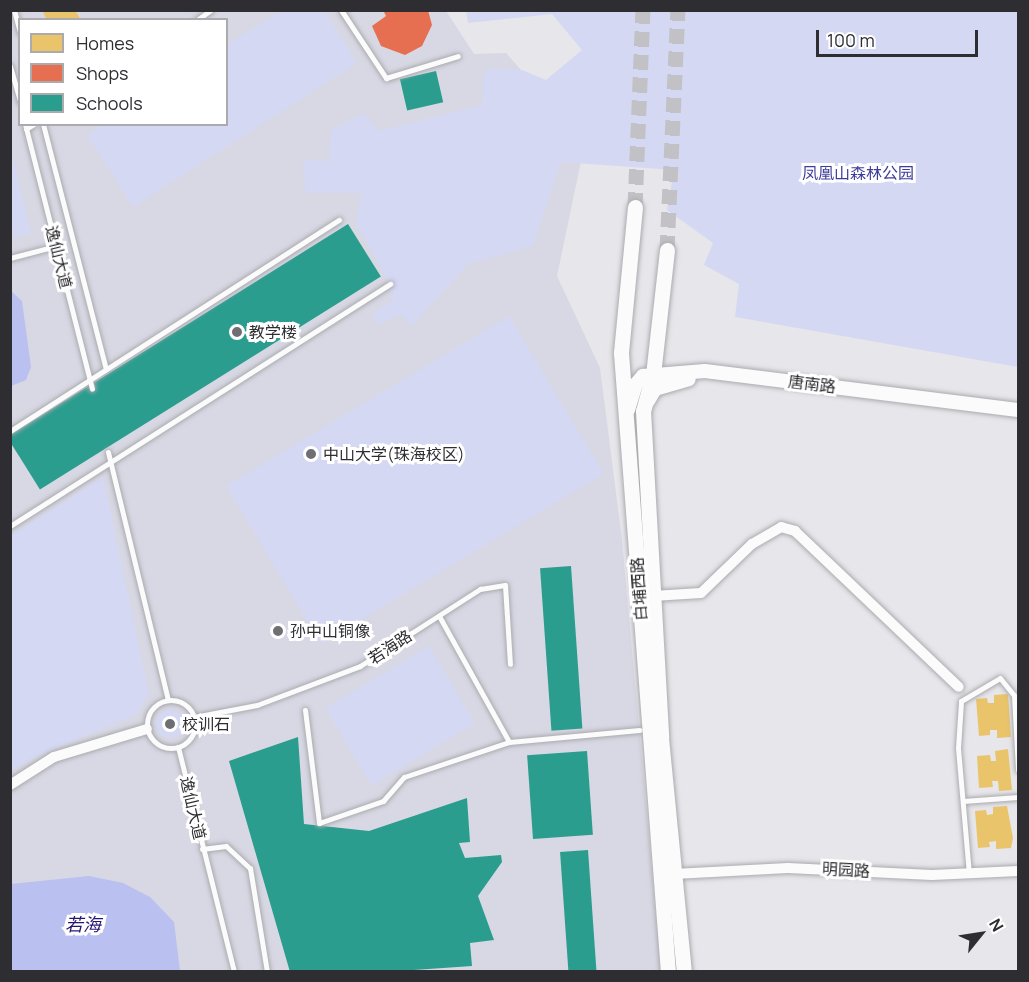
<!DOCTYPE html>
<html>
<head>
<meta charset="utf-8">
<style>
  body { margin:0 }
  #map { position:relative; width:1029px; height:982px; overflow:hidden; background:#e6e6eb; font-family:Manrope,"Noto Sans SC",sans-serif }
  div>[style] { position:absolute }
  .built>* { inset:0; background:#d7d8e3 }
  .green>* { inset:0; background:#d5d8f3; transform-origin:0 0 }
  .round { border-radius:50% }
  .water>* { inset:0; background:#bac0f0 }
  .homes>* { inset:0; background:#e9c46a }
  .shops>* { inset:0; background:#e76f51 }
  .schools>* { inset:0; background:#2a9d8f; transform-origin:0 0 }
  .secondary-tunnel>* { height:15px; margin-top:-7.5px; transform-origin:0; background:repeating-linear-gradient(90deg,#c1c1c6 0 15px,transparent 0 23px) }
  .roads { filter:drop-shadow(0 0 2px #ababaf) drop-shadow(0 0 2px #ababaf) }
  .service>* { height:5px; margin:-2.5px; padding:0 2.5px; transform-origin:2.5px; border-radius:2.5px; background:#fbfbfc }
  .service>.ring { margin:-2.5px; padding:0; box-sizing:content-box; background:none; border:5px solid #fbfbfc; border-radius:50% }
  .minor>* { height:10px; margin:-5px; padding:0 5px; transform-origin:5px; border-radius:5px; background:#fbfbfc }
  .tertiary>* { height:14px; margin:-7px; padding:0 7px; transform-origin:7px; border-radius:7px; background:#fbfbfc }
  .secondary>* { height:15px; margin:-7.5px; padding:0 7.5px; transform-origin:7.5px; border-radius:7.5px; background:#fbfbfc }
  .dots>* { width:16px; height:16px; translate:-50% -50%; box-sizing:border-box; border:3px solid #fff; border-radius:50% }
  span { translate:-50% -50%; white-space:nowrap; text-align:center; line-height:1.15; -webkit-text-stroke:6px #fff; paint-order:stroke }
  .park-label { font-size:16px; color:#3e3c9a }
  .street-label { font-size:16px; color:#2e2e32 }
  .poi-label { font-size:16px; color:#2e2e32 }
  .left { translate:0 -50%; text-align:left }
  .water-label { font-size:18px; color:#231674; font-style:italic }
  .frame { position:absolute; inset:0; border:12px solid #2e2e32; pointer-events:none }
  .legend { position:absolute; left:18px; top:18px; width:210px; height:108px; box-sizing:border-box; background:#fff; border:2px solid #ababad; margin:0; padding:8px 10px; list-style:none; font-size:18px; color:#2e2e32 }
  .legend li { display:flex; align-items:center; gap:12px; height:30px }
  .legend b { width:30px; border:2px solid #ababad }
  .north { position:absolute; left:951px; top:904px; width:60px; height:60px; -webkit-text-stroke:4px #fff; paint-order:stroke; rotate:60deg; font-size:16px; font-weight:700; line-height:24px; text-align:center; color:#2e2e32 }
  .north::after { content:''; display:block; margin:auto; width:21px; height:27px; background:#2e2e32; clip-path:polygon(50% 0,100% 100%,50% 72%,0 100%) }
  .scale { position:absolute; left:816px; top:30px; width:162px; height:27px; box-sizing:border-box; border:3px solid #2e2e32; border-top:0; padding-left:8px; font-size:18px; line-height:21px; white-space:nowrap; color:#2e2e32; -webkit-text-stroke:4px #fff; paint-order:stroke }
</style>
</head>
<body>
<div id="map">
  <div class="built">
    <i style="clip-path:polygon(evenodd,10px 11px,446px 11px,474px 54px,506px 53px,585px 142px,557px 276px,600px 368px,622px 540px,661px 971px,11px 971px,10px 11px,20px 20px,226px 20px,226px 124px,20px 124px,20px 20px)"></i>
  </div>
  <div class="green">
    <i style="clip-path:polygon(280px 11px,324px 11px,357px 63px,133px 207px,87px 135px,103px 125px,226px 124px,227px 45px)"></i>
    <i style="clip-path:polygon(466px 11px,1018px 11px,1018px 367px,735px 317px,739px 284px,704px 265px,713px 243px,667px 210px,674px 170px,561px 162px,533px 246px,468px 264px,411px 327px,401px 314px,379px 325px,373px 313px,392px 301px,390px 284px,356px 223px,362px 193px,305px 193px,303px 160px,329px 161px,331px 130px,364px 113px,379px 131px,482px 105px,484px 69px,522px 70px,546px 80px,582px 50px,552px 14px,468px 23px)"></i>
    <i style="clip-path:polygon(11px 149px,31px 233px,11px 238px,10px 238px)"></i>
    <i style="left:509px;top:316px;width:184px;height:330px;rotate:59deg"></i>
    <i style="clip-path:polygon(103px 477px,149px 694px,136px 715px,39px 755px,11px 771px,11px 535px)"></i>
    <i style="left:429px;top:646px;width:90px;height:121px;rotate:59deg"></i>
    <i class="round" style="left:156px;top:710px;width:28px;height:28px"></i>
  </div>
  <div class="water">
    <i style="clip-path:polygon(11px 291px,22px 301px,31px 367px,26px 380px,11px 386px)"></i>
    <i style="clip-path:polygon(89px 876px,123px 883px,150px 897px,174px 922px,180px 971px,11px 971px,11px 884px)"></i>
  </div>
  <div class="homes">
    <i style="clip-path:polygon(42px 10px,75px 10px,81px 20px,47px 20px)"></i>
    <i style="clip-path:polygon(1008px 694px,1011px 737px,997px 738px,997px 730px,990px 730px,990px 735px,979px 736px,976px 699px,987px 698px,988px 703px,994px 703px,994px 695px)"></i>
    <i style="clip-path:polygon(1008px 749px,1012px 790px,999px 791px,998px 781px,992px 781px,993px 787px,979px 788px,977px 756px,990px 755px,991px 761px,996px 761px,995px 751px)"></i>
    <i style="clip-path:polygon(1007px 806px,1013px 838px,1011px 848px,996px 849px,996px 841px,989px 842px,990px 847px,978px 848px,975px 811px,986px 810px,987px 815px,993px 814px,993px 807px)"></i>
  </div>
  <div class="shops">
    <i style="clip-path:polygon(383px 10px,428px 10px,432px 25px,422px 46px,405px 55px,381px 46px,372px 26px,386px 16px)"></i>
  </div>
  <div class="schools">
    <i style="left:436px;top:71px;width:32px;height:37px;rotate:77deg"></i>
    <i style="left:348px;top:224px;width:62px;height:402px;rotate:58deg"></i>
    <i style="left:571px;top:566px;width:163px;height:31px;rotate:86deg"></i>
    <i style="clip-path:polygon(298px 737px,304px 824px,369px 831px,467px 798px,470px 842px,459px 843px,465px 858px,501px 855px,502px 862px,478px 896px,494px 940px,470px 943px,472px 966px,385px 972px,290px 972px,229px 761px)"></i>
    <i style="left:587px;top:751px;width:84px;height:60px;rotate:86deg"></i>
    <i style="left:588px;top:850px;width:122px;height:28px;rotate:86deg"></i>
  </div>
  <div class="secondary-tunnel">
    <i style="left:635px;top:207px;width:197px;rotate:-87.7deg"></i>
    <i style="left:667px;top:250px;width:240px;rotate:-87.4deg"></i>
  </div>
  <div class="roads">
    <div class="service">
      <i style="left:14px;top:10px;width:23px;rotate:75deg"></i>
      <i style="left:341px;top:10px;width:82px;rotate:56.5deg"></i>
      <i style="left:386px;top:78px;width:75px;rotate:-17deg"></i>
      <i style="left:197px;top:20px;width:17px;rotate:-36deg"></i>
      <i style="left:10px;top:66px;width:37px;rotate:74deg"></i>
      <i style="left:25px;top:124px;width:273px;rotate:75.8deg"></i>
      <i style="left:43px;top:124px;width:253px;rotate:75.6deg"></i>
      <i style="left:26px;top:129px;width:9px;rotate:-32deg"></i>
      <i style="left:10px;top:258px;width:48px;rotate:-14.6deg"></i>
      <i style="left:10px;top:431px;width:391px;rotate:-32.7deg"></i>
      <i style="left:108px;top:452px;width:255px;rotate:76.4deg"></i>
      <i style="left:10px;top:526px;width:451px;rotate:-32.5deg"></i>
      <i style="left:439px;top:616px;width:144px;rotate:60.9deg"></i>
      <i style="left:509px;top:742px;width:131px;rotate:-5.3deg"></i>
      <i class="ring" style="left:147px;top:700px;width:43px;height:43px"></i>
      <i style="left:305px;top:710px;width:114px;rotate:82.9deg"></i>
      <i style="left:319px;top:823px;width:68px;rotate:-19deg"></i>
      <i style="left:383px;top:801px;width:32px;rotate:-49deg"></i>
      <i style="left:404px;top:777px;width:111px;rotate:-18.4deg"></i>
      <i style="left:194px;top:717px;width:64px;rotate:-10.8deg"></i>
      <i style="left:257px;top:705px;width:110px;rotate:-20.7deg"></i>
      <i style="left:360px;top:666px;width:143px;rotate:-32.7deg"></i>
      <i style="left:480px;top:589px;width:25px;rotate:-9deg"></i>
      <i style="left:505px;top:585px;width:79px;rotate:86.4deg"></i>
      <i style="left:178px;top:747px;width:232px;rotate:76deg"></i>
      <i style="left:963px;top:801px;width:55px;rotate:-4.2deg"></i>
      <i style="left:202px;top:849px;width:24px;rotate:-7deg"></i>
      <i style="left:226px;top:846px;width:33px;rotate:43deg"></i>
      <i style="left:250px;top:868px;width:105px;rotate:80.7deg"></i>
      <i style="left:969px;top:874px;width:126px;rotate:-95deg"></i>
      <i style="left:958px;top:748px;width:47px;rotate:-86.3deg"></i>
      <i style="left:961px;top:701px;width:45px;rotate:-30.5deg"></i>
      <i style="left:1000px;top:678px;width:22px;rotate:51deg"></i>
      <i style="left:1014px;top:695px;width:75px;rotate:86.9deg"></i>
    </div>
    <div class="minor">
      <i style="left:653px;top:596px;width:48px;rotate:-3.6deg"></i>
      <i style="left:701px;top:593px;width:71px;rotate:-43.9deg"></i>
      <i style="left:752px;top:544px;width:34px;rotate:-30deg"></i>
      <i style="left:781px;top:527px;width:15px;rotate:16deg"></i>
      <i style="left:795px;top:531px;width:226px;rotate:43.6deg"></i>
      <i style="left:10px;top:785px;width:52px;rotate:-32.5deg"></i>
      <i style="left:54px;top:757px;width:97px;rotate:-16.8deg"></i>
      <i style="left:674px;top:874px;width:114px;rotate:-3deg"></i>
      <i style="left:788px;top:868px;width:144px;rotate:2.8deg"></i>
      <i style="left:932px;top:875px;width:86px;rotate:-2.7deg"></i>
    </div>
    <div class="tertiary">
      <i style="left:648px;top:401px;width:14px;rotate:-60deg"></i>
      <i style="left:655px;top:389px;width:35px;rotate:-16deg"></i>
      <i style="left:628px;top:410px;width:27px;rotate:-73deg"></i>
      <i style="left:636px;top:384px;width:11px;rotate:-49deg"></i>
      <i style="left:643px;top:376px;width:62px;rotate:-4.6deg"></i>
      <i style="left:705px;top:371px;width:315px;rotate:7.1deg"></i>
    </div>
    <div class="secondary">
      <i style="left:635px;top:207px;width:147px;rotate:95.5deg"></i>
      <i style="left:621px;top:353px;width:621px;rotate:85.66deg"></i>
      <i style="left:667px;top:250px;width:125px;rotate:96.4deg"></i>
      <i style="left:653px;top:374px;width:38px;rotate:105deg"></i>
      <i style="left:643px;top:411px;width:327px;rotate:86.8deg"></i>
      <i style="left:661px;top:738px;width:235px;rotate:84.4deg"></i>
    </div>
  </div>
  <div class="dots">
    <i style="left:237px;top:332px;background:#6e6e73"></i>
    <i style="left:311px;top:454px;background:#6e6e73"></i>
    <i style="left:278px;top:631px;background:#6e6e73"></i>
    <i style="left:170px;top:724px;background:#6e6e73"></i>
  </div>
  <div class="park-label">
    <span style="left:858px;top:173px">凤凰山森林公园</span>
  </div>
  <div class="street-label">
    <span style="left:59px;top:257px;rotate:76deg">逸仙大道</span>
    <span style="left:812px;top:384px;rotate:7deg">唐南路</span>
    <span style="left:639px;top:589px;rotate:-94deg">白埔西路</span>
    <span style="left:390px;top:647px;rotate:-33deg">若海路</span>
    <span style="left:193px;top:808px;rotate:77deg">逸仙大道</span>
    <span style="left:846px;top:870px;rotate:3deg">明园路</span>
  </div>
  <div class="poi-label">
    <span class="left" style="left:249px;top:332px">教学楼</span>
    <span class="left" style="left:323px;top:454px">中山大学(珠海校区)</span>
    <span class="left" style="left:290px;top:631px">孙中山铜像</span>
    <span class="left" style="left:182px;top:724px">校训石</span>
  </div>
  <div class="water-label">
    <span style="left:83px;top:924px">若海</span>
  </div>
  <div class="frame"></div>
  <ul class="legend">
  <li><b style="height:16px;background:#e9c46a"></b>Homes</li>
  <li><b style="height:16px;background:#e76f51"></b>Shops</li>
  <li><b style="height:16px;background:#2a9d8f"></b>Schools</li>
  </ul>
  <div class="north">N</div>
  <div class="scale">100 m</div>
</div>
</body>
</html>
